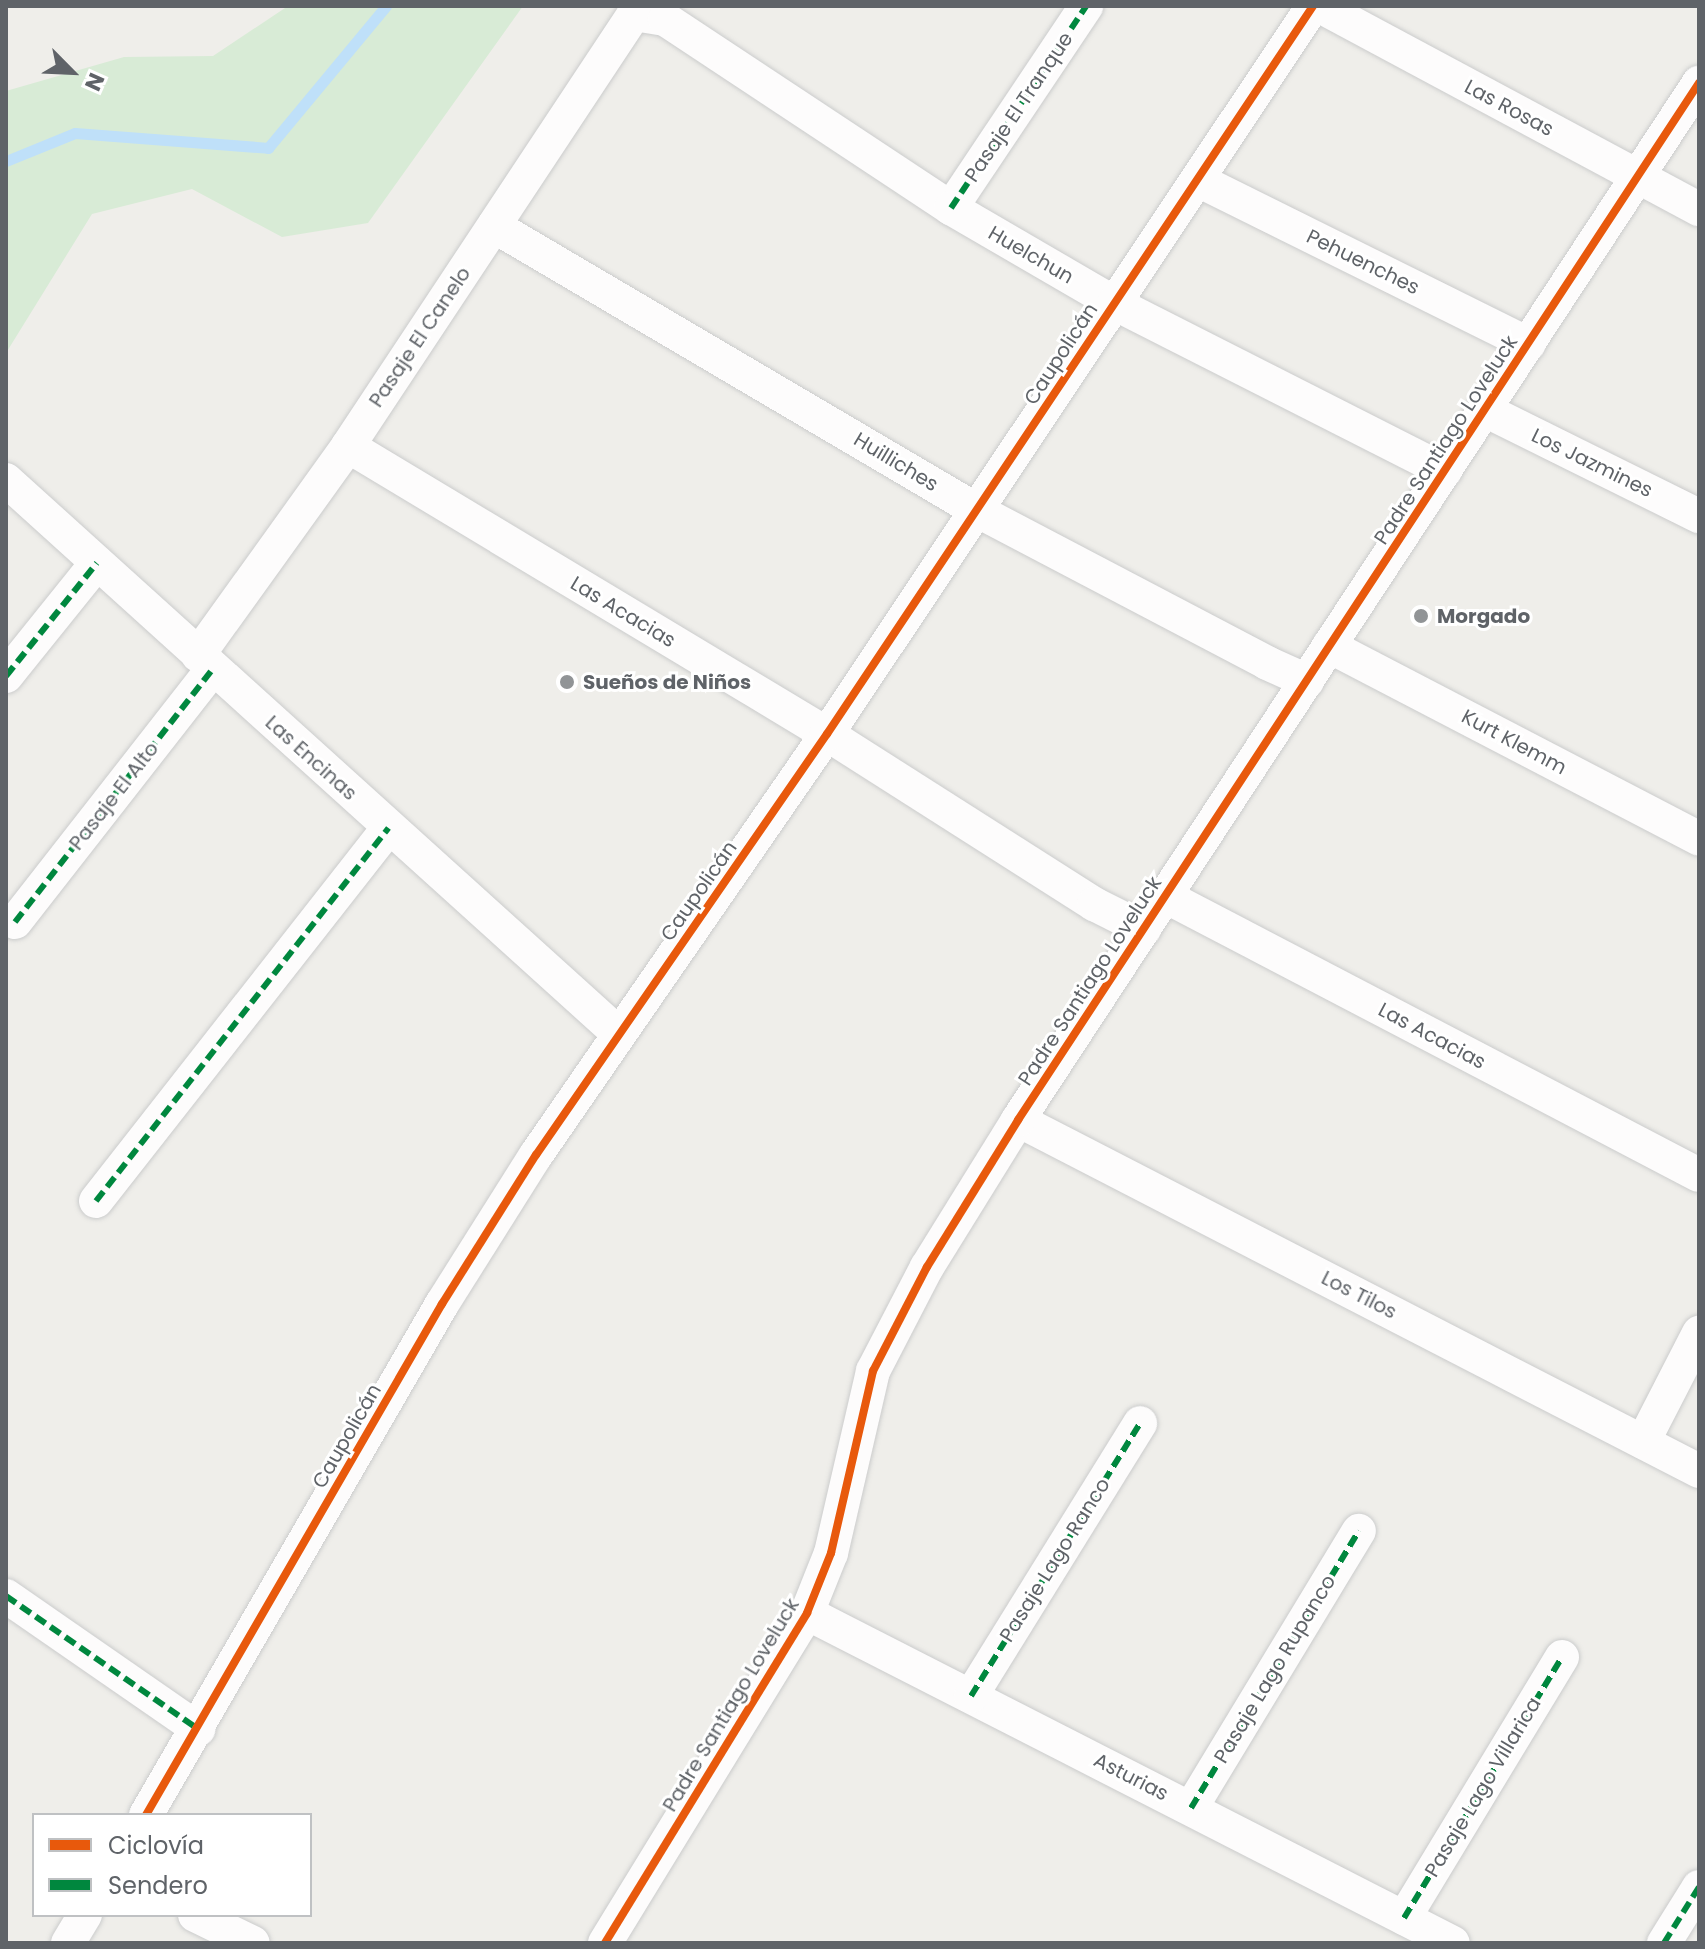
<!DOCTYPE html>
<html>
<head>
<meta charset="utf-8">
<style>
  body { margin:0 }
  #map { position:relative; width:1705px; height:1949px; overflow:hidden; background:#efeeea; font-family:Poppins,sans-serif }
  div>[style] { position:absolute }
  .green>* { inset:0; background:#d8ebd6 }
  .stream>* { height:11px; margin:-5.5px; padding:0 5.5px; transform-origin:5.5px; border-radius:5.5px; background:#bfe0f9 }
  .roads { filter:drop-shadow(0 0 2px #cbcccc) drop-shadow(0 0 2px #cbcccc) }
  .minor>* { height:34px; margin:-17px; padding:0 17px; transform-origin:17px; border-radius:17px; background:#fdfcfc }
  .quiet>* { height:6px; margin-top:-3px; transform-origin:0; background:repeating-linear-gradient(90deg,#00873e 0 12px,transparent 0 18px) }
  .cycleway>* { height:8px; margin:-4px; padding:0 4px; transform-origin:4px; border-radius:4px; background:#e8590c }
  .dots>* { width:22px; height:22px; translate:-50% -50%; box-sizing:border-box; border:4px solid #fff; border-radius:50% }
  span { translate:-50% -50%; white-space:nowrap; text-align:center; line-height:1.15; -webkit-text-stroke:6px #fff; paint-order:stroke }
  .street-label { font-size:20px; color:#5f6368 }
  .poi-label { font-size:20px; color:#5f6368; font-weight:700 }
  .left { translate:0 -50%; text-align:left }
  .frame { position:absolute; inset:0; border:8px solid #5f6368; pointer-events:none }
  .legend { position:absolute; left:32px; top:1813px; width:280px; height:104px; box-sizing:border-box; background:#fff; border:2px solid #bfc1c3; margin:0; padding:10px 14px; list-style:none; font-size:24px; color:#5f6368 }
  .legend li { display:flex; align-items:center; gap:16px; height:40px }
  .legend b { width:40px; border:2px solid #bfc1c3 }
  .north { position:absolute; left:32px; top:32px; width:80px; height:80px; -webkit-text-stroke:6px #fff; paint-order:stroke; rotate:114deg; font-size:22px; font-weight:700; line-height:32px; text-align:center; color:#5f6368 }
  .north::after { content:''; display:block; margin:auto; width:28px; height:36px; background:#5f6368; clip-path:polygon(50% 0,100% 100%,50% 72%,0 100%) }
</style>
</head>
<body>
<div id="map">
  <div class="green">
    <i style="clip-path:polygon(288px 6px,523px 6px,368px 223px,282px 237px,192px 189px,92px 214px,6px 353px,6px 91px,124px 57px,213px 56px)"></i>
  </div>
  <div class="stream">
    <i style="left:6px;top:161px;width:74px;rotate:-22.1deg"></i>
    <i style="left:75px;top:133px;width:194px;rotate:4.4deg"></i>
    <i style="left:268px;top:148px;width:185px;rotate:-50.3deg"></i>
  </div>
  <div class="roads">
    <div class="minor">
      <i style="left:1320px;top:6px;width:430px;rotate:28.2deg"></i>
      <i style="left:1198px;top:180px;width:369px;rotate:26.4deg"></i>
      <i style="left:951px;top:208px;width:243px;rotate:-56.2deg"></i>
      <i style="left:494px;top:226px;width:562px;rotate:30.49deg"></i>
      <i style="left:978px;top:511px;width:327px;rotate:27.7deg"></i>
      <i style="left:1267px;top:663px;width:44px;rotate:24.2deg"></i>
      <i style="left:1485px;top:410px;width:239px;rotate:26.4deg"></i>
      <i style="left:348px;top:446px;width:559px;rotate:31.02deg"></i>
      <i style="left:827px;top:734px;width:317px;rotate:32.5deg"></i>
      <i style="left:1094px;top:904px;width:56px;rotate:26.6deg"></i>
      <i style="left:6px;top:480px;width:826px;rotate:42.11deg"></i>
      <i style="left:1329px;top:646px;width:417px;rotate:27.5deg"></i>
      <i style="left:198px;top:655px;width:257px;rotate:-54.3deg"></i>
      <i style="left:348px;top:446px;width:518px;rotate:-56.49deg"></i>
      <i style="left:634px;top:14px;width:31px;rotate:9deg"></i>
      <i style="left:665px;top:19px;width:343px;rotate:33.5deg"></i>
      <i style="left:951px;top:208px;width:189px;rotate:30.2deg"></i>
      <i style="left:1114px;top:303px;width:371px;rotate:26.9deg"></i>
      <i style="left:6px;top:676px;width:145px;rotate:-51.2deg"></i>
      <i style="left:1165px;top:896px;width:602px;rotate:27.59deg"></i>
      <i style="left:15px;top:922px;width:321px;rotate:-52deg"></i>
      <i style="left:1018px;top:1120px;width:766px;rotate:27.27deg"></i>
      <i style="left:96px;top:1201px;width:474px;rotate:-51.9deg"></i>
      <i style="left:1643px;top:1442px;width:123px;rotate:-62.8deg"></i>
      <i style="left:6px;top:1596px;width:234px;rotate:34.7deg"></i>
      <i style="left:807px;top:1613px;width:725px;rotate:27.06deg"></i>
      <i style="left:971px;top:1696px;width:321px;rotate:-58.2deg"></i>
      <i style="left:1191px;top:1808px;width:324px;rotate:-58.8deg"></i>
      <i style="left:146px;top:1815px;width:591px;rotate:-59.92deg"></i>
      <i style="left:442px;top:1304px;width:176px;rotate:-57.8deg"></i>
      <i style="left:536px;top:1155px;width:512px;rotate:-55.35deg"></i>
      <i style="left:827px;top:734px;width:875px;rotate:-56.27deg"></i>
      <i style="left:195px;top:1915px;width:64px;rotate:25.8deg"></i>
      <i style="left:1404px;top:1918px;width:305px;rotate:-58.8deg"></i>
      <i style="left:68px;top:1943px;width:33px;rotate:-59deg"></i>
      <i style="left:605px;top:1943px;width:387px;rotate:-58.5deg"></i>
      <i style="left:807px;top:1613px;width:65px;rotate:-68.2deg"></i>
      <i style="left:831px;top:1553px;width:187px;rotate:-77deg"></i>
      <i style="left:873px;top:1371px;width:117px;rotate:-62.6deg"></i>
      <i style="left:927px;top:1267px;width:173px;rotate:-58.2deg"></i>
      <i style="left:1018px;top:1120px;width:1241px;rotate:-56.71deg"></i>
      <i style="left:1664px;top:1943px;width:66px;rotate:-58deg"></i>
    </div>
  </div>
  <div class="quiet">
    <i style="left:951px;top:208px;width:243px;rotate:-56.2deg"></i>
    <i style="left:6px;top:676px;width:145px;rotate:-51.2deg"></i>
    <i style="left:15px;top:922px;width:321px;rotate:-52deg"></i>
    <i style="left:96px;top:1201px;width:474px;rotate:-51.9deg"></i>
    <i style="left:6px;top:1596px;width:234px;rotate:34.7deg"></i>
    <i style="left:971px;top:1696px;width:321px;rotate:-58.2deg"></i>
    <i style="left:1191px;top:1808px;width:324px;rotate:-58.8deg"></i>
    <i style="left:1404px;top:1918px;width:305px;rotate:-58.8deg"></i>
    <i style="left:1664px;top:1943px;width:66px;rotate:-58deg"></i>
  </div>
  <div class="cycleway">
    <i style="left:146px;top:1815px;width:591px;rotate:-59.92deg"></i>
    <i style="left:442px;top:1304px;width:176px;rotate:-57.8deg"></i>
    <i style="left:536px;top:1155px;width:512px;rotate:-55.35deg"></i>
    <i style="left:827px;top:734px;width:875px;rotate:-56.27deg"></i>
    <i style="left:605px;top:1943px;width:387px;rotate:-58.5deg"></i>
    <i style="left:807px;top:1613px;width:65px;rotate:-68.2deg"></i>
    <i style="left:831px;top:1553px;width:187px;rotate:-77deg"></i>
    <i style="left:873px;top:1371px;width:117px;rotate:-62.6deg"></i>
    <i style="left:927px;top:1267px;width:173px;rotate:-58.2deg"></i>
    <i style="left:1018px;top:1120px;width:1241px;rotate:-56.71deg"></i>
  </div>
  <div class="dots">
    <i style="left:1421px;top:616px;background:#919496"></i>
    <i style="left:567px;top:682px;background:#919496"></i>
  </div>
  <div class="street-label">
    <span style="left:1019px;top:107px;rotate:-56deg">Pasaje El Tranque</span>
    <span style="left:1509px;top:108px;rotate:28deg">Las Rosas</span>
    <span style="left:1031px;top:255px;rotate:30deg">Huelchun</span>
    <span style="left:1363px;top:262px;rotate:26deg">Pehuenches</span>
    <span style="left:420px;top:337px;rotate:-56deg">Pasaje El Canelo</span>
    <span style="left:1061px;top:354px;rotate:-57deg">Caupolicán</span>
    <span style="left:1446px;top:440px;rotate:-57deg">Padre Santiago Loveluck</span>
    <span style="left:896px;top:462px;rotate:31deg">Huilliches</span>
    <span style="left:1592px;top:463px;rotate:26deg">Los Jazmines</span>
    <span style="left:623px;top:612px;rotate:31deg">Las Acacias</span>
    <span style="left:1514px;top:742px;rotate:28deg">Kurt Klemm</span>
    <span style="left:311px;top:758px;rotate:42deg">Las Encinas</span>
    <span style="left:114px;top:796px;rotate:-52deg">Pasaje El Alto</span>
    <span style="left:699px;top:891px;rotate:-55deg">Caupolicán</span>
    <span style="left:1090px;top:981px;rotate:-57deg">Padre Santiago Loveluck</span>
    <span style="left:1432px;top:1036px;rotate:28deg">Las Acacias</span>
    <span style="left:1359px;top:1295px;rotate:27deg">Los Tilos</span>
    <span style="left:347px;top:1436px;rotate:-60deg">Caupolicán</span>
    <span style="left:1055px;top:1560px;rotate:-58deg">Pasaje Lago Ranco</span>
    <span style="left:1275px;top:1669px;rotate:-59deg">Pasaje Lago Rupanco</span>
    <span style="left:731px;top:1705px;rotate:-59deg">Padre Santiago Loveluck</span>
    <span style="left:1131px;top:1777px;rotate:27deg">Asturias</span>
    <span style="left:1483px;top:1787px;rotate:-59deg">Pasaje Lago Villarica</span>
  </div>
  <div class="poi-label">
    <span class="left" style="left:1437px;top:616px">Morgado</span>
    <span class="left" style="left:583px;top:682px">Sueños de Niños</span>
  </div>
  <div class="frame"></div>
  <ul class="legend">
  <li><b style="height:10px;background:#e8590c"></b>Ciclovía</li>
  <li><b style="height:10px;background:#00873e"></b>Sendero</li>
  </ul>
  <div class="north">N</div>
</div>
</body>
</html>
